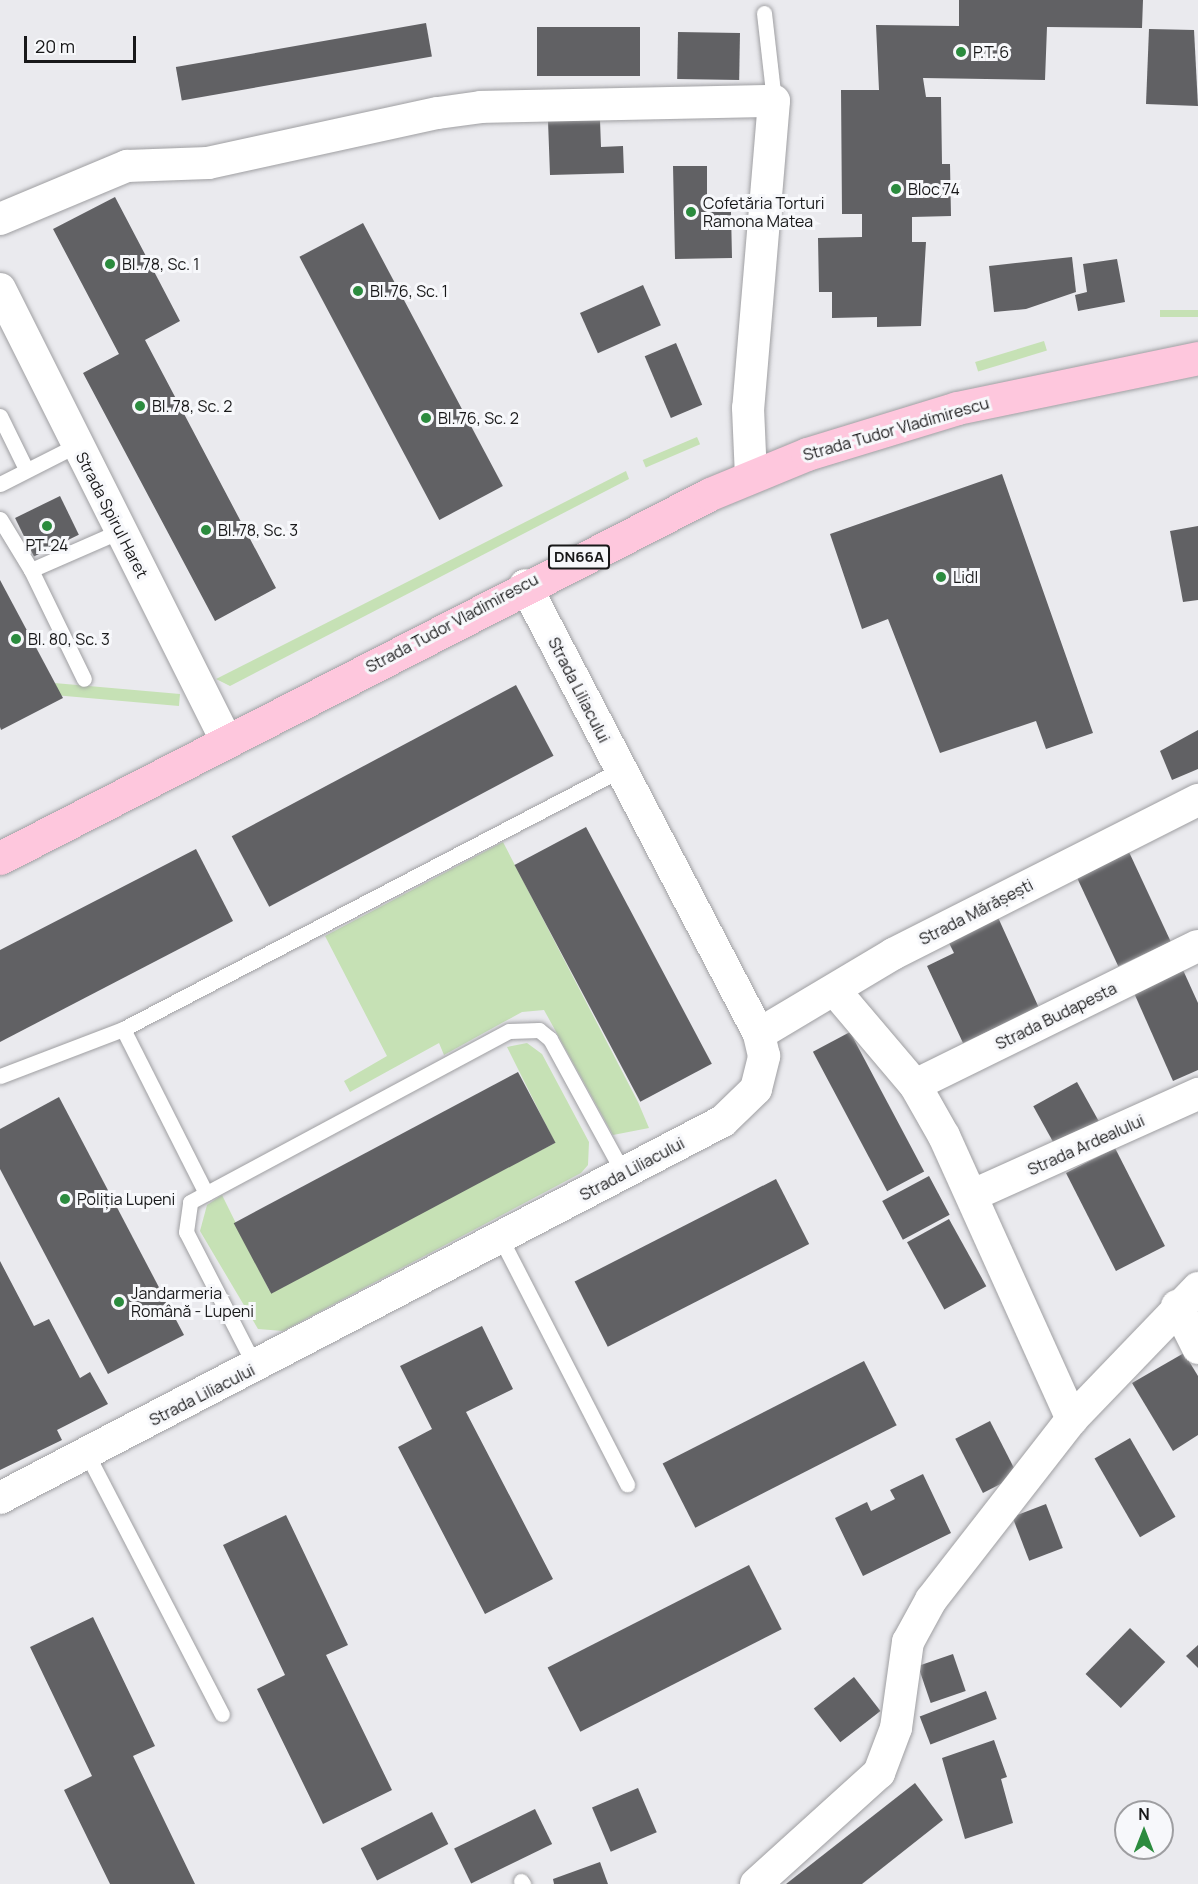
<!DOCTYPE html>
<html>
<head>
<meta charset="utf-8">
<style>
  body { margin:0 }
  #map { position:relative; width:1198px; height:1884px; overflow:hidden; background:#eaeaee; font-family:Manrope,sans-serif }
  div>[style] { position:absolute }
  .green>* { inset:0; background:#c6e1b5; transform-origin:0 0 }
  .building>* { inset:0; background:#616164; transform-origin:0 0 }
  .roads { filter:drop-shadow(0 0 2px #9f9fa2) drop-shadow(0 0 2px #9f9fa2) }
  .service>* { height:15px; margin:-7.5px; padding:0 7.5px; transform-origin:7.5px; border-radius:7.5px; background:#fff }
  .minor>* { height:32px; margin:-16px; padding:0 16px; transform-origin:16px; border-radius:16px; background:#fff }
  .primary>* { height:33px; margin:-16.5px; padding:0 16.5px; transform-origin:16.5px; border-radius:16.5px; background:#fec7dd }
  .dots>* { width:16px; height:16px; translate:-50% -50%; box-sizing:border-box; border:3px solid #f7f8fb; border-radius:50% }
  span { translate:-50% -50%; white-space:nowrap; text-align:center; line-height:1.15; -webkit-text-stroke:6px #f7f8fb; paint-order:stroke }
  .shield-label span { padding:2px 4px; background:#f7f8fb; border:2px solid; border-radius:4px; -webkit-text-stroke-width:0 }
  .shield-label { font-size:15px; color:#181819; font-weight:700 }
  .poi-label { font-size:16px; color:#181819 }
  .left { translate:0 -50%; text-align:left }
  .street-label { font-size:16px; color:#181819 }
  .north { position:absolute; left:1114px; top:1800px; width:60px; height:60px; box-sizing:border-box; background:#f7f8fb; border:2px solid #9e9ea1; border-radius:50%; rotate:0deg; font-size:16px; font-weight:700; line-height:24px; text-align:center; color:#181819 }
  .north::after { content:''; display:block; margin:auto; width:21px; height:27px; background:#2b8b3e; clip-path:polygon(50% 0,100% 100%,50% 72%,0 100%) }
  .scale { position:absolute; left:24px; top:36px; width:112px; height:27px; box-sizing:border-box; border:3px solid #181819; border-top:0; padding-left:8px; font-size:18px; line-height:21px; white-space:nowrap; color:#181819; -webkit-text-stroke:4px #f7f8fb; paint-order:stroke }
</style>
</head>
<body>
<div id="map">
  <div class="green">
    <i style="left:1198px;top:310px;width:7px;height:38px;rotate:90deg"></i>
    <i style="left:1044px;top:341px;width:10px;height:72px;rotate:73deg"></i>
    <i style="left:697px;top:437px;width:8px;height:59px;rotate:67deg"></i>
    <i style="clip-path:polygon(626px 471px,629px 479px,230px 686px,216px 679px)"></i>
    <i style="left:180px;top:694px;width:12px;height:199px;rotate:95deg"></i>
    <i style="clip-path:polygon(503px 842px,638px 1102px,649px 1128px,613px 1135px,544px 1010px,522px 1012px,444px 1055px,439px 1043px,350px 1092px,344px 1081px,387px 1056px,325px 936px)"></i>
    <i style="clip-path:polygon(527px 1043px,542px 1054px,589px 1142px,588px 1165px,581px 1173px,283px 1331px,258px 1329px,200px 1231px,207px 1205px,222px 1195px,269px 1290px,555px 1143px,507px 1047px)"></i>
  </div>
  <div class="building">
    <i style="clip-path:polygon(959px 0,1143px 0,1142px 28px,1047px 27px,1045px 80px,923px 78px,926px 97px,941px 97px,942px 164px,950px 164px,951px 216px,912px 217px,912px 242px,926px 242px,921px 326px,877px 327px,877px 317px,832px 318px,832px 292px,819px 292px,818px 238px,862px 237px,862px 214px,842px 214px,841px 90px,879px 90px,876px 25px,959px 26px)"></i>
    <i style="left:426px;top:23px;width:34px;height:254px;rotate:80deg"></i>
    <i style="left:537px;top:27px;width:103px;height:49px"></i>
    <i style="clip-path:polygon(1149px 29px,1194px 30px,1198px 106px,1146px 104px)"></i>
    <i style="left:678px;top:32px;width:62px;height:47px;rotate:1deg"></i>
    <i style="clip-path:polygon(600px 120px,601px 147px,623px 146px,624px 173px,550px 175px,548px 121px)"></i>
    <i style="clip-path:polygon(673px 166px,707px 166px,707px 212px,731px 212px,732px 258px,675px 259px)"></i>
    <i style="clip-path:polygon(115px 197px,180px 321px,145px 340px,276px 588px,215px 621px,83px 373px,119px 354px,53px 229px)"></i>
    <i style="left:363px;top:223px;width:298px;height:72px;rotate:62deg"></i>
    <i style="clip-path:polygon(1072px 257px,1076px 292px,1026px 309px,994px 312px,989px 266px)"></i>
    <i style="clip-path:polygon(1117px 259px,1125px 302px,1078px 311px,1075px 295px,1087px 292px,1083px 264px)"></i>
    <i style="left:643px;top:285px;width:44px;height:69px;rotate:66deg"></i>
    <i style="left:676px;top:343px;width:67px;height:34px;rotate:67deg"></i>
    <i style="clip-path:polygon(1002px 474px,1093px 733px,1046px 749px,1036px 721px,940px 753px,888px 619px,862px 629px,830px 534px)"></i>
    <i style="left:60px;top:496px;width:43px;height:50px;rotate:64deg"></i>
    <i style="clip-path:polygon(1198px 526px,1198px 600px,1183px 602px,1170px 531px)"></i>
    <i style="clip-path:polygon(0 580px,63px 698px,1px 730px,0 727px)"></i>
    <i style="left:516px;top:685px;width:80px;height:322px;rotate:62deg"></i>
    <i style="clip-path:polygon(1198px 730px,1198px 769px,1172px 780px,1160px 751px)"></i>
    <i style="left:586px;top:827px;width:268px;height:81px;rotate:62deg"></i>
    <i style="clip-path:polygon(196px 849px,233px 921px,0 1042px,0 950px)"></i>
    <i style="left:1129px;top:852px;width:99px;height:58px;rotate:65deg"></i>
    <i style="clip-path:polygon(996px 913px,1039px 1008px,963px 1043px,927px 966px,954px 953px,946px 937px)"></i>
    <i style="clip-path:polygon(1183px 970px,1198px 1003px,1198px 1070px,1173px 1081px,1134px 993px)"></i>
    <i style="left:850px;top:1032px;width:158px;height:42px;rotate:62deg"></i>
    <i style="left:518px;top:1072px;width:80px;height:322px;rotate:62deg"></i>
    <i style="left:1077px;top:1082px;width:45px;height:50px;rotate:61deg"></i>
    <i style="clip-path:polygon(59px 1097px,184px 1335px,108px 1374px,0 1169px,0 1129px)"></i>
    <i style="left:1115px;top:1148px;width:110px;height:55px;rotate:63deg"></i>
    <i style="left:929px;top:1176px;width:44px;height:53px;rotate:62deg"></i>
    <i style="left:776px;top:1179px;width:73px;height:226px;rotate:63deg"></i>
    <i style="left:949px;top:1219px;width:77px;height:48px;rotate:61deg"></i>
    <i style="clip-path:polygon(0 1261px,34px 1326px,49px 1319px,80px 1378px,90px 1372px,108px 1404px,57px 1430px,62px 1440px,0 1470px)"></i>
    <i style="clip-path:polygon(482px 1326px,513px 1389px,466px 1412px,553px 1579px,485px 1614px,398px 1447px,432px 1429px,400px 1366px)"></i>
    <i style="clip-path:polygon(1184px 1353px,1198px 1376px,1198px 1435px,1173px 1451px,1132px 1383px)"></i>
    <i style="left:864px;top:1361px;width:72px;height:226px;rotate:63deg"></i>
    <i style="left:990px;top:1421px;width:61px;height:39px;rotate:63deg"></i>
    <i style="left:1130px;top:1438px;width:91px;height:41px;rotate:60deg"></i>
    <i style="clip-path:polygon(923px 1474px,951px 1533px,863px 1576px,835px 1518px,867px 1502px,871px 1511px,895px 1499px,890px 1490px)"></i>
    <i style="left:1046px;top:1504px;width:47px;height:36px;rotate:69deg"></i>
    <i style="clip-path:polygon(286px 1515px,348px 1645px,326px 1655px,392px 1790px,323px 1824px,257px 1689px,285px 1675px,223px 1545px)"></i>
    <i style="left:749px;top:1565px;width:72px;height:226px;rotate:63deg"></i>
    <i style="clip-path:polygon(93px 1617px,155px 1746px,133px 1756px,195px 1884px,110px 1884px,64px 1790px,92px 1776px,30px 1647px)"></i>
    <i style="left:1130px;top:1628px;width:49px;height:64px;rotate:44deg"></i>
    <i style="clip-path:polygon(1198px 1645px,1198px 1668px,1186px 1656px)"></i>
    <i style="left:953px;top:1654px;width:39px;height:37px;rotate:71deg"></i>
    <i style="left:854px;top:1677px;width:43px;height:51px;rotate:52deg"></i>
    <i style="left:986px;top:1691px;width:30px;height:71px;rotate:69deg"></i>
    <i style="clip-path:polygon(994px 1740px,1007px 1777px,1001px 1779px,1013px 1823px,965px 1839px,942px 1758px)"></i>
    <i style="clip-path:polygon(915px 1783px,943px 1820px,862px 1884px,786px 1884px)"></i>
    <i style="left:638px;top:1788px;width:48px;height:50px;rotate:67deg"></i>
    <i style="left:535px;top:1809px;width:39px;height:90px;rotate:64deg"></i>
    <i style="left:432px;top:1812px;width:36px;height:80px;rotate:63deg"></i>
    <i style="clip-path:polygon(600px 1862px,608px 1884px,554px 1884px,553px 1879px)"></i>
  </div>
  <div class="roads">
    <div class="service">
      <i style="left:764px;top:13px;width:89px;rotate:83.5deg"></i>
      <i style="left:0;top:416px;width:59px;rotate:63.9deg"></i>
      <i style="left:0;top:484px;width:86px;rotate:-26.9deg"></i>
      <i style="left:0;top:519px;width:60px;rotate:58.7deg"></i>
      <i style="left:31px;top:570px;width:97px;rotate:-23.7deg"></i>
      <i style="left:31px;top:570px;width:121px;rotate:64.1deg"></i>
      <i style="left:123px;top:1029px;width:184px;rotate:63.2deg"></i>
      <i style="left:0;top:1076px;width:132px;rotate:-20.9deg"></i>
      <i style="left:123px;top:1029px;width:560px;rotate:-27.53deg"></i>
      <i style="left:501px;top:1239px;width:276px;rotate:62.8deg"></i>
      <i style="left:256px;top:1368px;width:153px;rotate:-117.2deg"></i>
      <i style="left:186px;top:1232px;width:30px;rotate:-82deg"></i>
      <i style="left:190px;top:1202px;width:362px;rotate:-28.2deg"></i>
      <i style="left:509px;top:1031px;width:30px;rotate:-2deg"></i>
      <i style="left:539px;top:1030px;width:14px;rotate:39deg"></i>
      <i style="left:550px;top:1039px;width:154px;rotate:61.3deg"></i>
      <i style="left:87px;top:1454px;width:293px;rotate:62.6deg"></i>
      <i style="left:521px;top:1881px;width:4px;rotate:56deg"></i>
    </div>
    <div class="minor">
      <i style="left:0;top:219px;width:138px;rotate:-22.7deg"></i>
      <i style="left:127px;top:166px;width:81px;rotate:-2.1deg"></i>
      <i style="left:208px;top:163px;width:235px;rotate:-12.3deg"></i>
      <i style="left:438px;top:113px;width:43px;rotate:-7.9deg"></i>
      <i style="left:481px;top:107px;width:293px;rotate:-1.2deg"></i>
      <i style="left:774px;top:101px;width:308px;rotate:94.8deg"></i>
      <i style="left:748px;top:408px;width:69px;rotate:87.5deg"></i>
      <i style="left:0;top:289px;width:504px;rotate:63.38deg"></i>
      <i style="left:836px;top:992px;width:122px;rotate:49.7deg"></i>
      <i style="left:915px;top:1085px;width:59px;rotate:60.4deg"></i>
      <i style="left:944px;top:1136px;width:311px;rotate:65.7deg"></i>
      <i style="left:759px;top:1034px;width:156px;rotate:-30.8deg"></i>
      <i style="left:893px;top:954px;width:342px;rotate:-26.8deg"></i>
      <i style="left:915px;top:1085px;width:315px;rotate:-26.2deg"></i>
      <i style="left:973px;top:1195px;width:247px;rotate:-24.2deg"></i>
      <i style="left:1177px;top:1306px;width:47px;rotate:63.4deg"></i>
      <i style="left:0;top:1498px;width:815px;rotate:-27.54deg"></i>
      <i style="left:723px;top:1121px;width:46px;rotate:-44.1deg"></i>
      <i style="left:756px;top:1089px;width:34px;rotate:-76deg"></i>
      <i style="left:764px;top:1056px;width:23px;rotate:-103deg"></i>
      <i style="left:759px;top:1034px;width:506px;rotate:-117.53deg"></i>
      <i style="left:756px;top:1884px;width:166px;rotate:-42.1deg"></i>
      <i style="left:879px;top:1773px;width:48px;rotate:-69.3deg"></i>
      <i style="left:896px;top:1728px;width:87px;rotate:-82.1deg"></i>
      <i style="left:908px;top:1642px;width:48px;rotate:-61.3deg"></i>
      <i style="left:931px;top:1600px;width:229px;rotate:-52.1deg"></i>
      <i style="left:1072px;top:1419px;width:182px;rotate:-46.1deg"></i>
    </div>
    <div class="primary">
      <i style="left:0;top:858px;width:798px;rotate:-27.14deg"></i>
      <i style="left:710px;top:494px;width:105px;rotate:-22.4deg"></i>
      <i style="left:807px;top:454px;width:157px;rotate:-17deg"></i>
      <i style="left:957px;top:408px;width:246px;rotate:-11.7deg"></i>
    </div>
  </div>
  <div class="dots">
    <i style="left:961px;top:52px;background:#2b8b3e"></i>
    <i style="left:896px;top:189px;background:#2b8b3e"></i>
    <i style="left:691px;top:212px;background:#2b8b3e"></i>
    <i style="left:110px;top:264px;background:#2b8b3e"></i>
    <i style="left:358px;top:291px;background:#2b8b3e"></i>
    <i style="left:140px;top:406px;background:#2b8b3e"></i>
    <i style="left:426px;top:418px;background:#2b8b3e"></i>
    <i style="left:47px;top:526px;background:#2b8b3e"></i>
    <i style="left:206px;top:530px;background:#2b8b3e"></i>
    <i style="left:941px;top:577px;background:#2b8b3e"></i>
    <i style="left:16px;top:639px;background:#2b8b3e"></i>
    <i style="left:65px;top:1199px;background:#2b8b3e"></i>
    <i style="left:119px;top:1302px;background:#2b8b3e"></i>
  </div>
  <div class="shield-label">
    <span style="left:579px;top:557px">DN66A</span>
  </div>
  <div class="poi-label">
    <span class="left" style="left:973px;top:52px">P.T. 6</span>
    <span class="left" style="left:908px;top:189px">Bloc 74</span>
    <span class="left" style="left:703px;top:212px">Cofetăria Torturi<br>Ramona Matea</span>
    <span class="left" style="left:122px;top:264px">Bl. 78, Sc. 1</span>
    <span class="left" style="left:370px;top:291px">Bl. 76, Sc. 1</span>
    <span class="left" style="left:152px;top:406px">Bl. 78, Sc. 2</span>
    <span class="left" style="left:438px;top:418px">Bl. 76, Sc. 2</span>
    <span class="left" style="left:218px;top:530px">Bl. 78, Sc. 3</span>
    <span style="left:47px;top:545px">PT. 24</span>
    <span class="left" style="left:953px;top:577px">Lidl</span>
    <span class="left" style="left:28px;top:639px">Bl. 80, Sc. 3</span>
    <span class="left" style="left:77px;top:1199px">Poliția Lupeni</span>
    <span class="left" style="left:131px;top:1302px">Jandarmeria<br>Română - Lupeni</span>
  </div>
  <div class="street-label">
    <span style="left:896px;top:429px;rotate:-16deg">Strada Tudor Vladimirescu</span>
    <span style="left:112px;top:515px;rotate:63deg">Strada Spirul Haret</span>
    <span style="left:452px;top:623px;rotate:-28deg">Strada Tudor Vladimirescu</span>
    <span style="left:579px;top:690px;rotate:63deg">Strada Liliacului</span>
    <span style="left:976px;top:912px;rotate:-27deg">Strada Mărășești</span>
    <span style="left:1056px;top:1016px;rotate:-26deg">Strada Budapesta</span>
    <span style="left:1086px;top:1145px;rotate:-24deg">Strada Ardealului</span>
    <span style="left:632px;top:1169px;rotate:-28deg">Strada Liliacului</span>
    <span style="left:202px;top:1395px;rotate:-27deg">Strada Liliacului</span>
  </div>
  <div class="north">N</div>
  <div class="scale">20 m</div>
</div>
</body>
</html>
